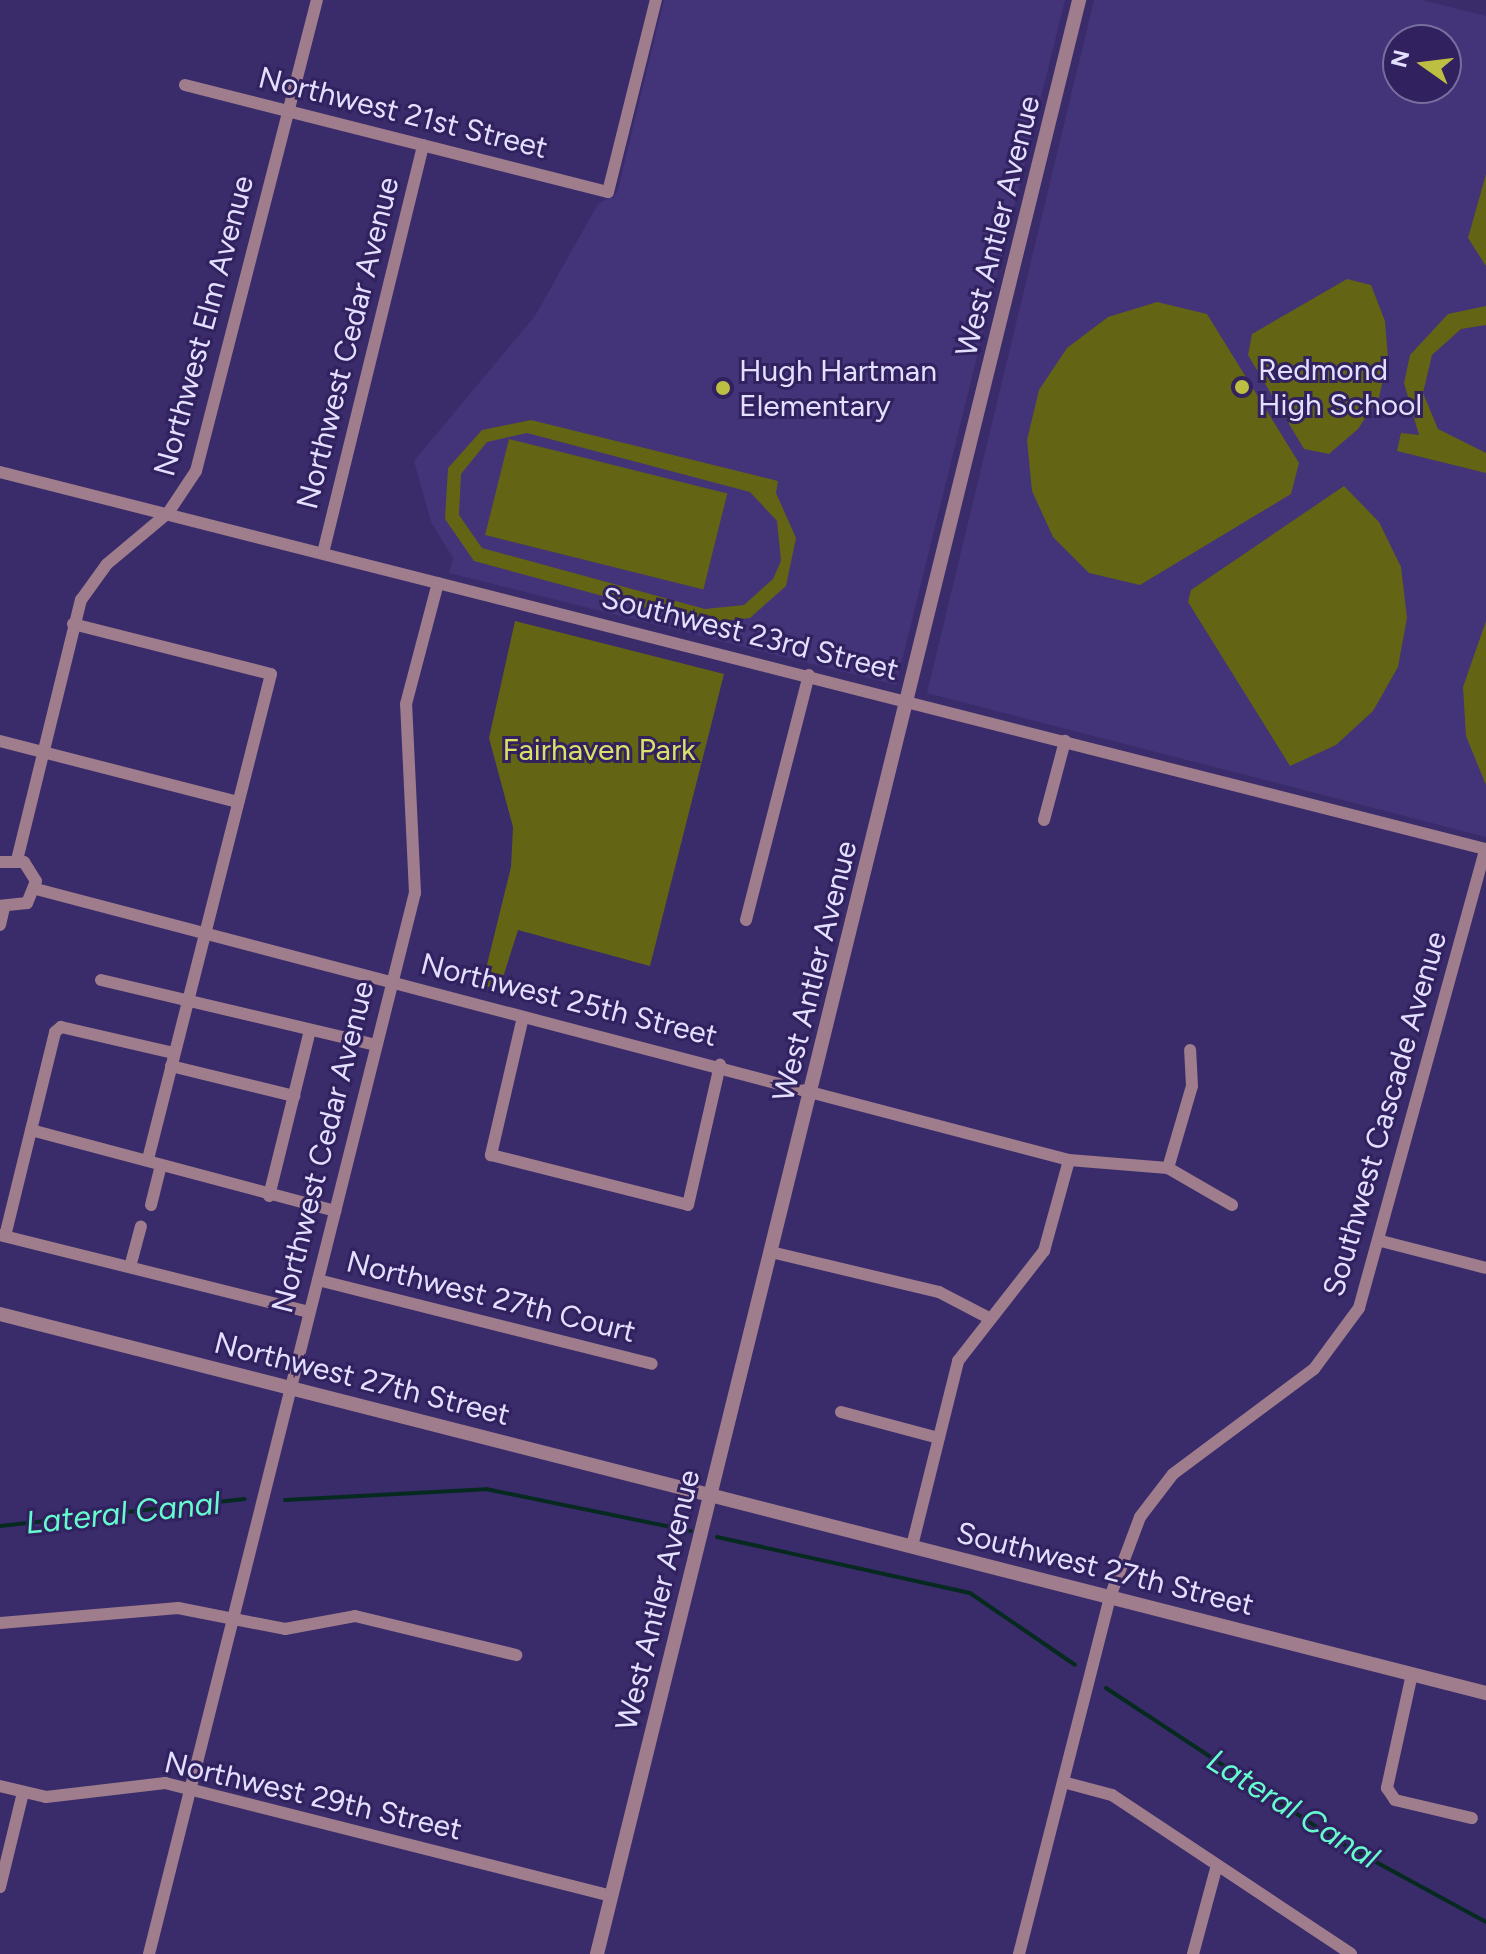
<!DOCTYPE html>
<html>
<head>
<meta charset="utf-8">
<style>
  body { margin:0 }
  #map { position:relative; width:1486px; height:1954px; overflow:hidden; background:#3a2c6a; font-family:Figtree,sans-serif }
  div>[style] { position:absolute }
  .built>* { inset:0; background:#433379 }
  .green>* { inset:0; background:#636414; transform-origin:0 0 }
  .stream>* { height:4px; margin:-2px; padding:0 2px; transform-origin:2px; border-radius:2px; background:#062a20 }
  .minor>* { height:12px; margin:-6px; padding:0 6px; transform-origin:6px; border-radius:6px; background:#9f7d8c }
  .tertiary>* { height:14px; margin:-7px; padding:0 7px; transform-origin:7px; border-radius:7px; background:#9f7d8c }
  .dots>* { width:22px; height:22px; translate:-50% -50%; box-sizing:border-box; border:4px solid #31215f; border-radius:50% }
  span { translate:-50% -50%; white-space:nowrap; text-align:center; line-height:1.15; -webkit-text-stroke:6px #31215f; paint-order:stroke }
  .street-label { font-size:30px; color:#e3e0ff }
  .poi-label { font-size:30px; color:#e3e0ff }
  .left { translate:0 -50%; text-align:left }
  .park-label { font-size:30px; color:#dde068 }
  .water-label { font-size:32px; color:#66fbcf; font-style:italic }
  .north { position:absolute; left:1382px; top:24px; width:80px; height:80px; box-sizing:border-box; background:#31215f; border:2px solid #786d9f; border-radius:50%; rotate:284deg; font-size:22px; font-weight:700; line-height:32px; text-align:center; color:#e3e0ff }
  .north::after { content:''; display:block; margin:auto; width:28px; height:36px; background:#bdbf43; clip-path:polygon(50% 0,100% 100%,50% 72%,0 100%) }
</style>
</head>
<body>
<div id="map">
  <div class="built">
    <i style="clip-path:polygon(664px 0,1065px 0,896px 685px,449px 573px,453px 558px,431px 522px,414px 461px,535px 316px,598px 204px,617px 193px)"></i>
    <i style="clip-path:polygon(evenodd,1094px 0,1422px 0,1486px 16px,1486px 837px,927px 693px,1094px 0,1398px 40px,1446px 40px,1446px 88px,1398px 88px,1398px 40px)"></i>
  </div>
  <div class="green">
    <i style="clip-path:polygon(1486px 174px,1486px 266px,1468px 238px)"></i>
    <i style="clip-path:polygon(1347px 279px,1371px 285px,1385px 321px,1388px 359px,1379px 397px,1358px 429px,1329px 454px,1304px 449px,1248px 355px,1252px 334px)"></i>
    <i style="clip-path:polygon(1157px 302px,1207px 314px,1299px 463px,1291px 494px,1140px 585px,1089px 573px,1053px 537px,1032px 491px,1027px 440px,1039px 390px,1067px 348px,1108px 317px)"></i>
    <i style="clip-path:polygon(1486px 306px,1486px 325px,1461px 329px,1432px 355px,1423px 393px,1438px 429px,1486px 453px,1486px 473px,1397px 451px,1401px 433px,1419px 435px,1404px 383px,1410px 355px,1448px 314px)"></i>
    <i style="clip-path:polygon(evenodd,531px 420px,778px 481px,776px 493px,796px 538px,786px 586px,750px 618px,702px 623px,474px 561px,445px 519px,448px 468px,482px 430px,531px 420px,527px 433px,750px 492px,777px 521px,781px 561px,773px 579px,744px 605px,705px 609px,482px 548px,459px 515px,461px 474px,487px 442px,527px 433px)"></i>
    <i style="left:509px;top:439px;width:225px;height:99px;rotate:14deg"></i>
    <i style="clip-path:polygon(1344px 486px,1379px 522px,1401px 567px,1407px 618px,1398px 667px,1373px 711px,1336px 745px,1290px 766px,1188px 602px,1191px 590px)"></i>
    <i style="clip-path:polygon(515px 621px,724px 674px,650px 966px,518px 930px,499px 990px,482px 985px,511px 867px,513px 827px,489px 738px)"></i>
    <i style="clip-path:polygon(1486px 621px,1486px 785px,1466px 736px,1463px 687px)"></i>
  </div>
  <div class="stream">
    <i style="left:285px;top:1500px;width:201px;rotate:-3.1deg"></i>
    <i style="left:486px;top:1489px;width:209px;rotate:11.6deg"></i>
    <i style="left:0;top:1526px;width:246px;rotate:-6.3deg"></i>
    <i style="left:717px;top:1537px;width:259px;rotate:12.5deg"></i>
    <i style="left:970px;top:1593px;width:127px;rotate:34.4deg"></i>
    <i style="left:1106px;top:1688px;width:284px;rotate:33.4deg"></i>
    <i style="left:1343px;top:1844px;width:163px;rotate:28.6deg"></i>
  </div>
  <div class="minor">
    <i style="left:185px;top:85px;width:436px;rotate:14.2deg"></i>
    <i style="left:608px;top:192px;width:198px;rotate:-76deg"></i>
    <i style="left:0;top:472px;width:1533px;rotate:14.24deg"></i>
    <i style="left:323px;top:553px;width:420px;rotate:-76.2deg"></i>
    <i style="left:73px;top:624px;width:204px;rotate:14.2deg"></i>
    <i style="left:271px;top:674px;width:500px;rotate:104.23deg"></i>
    <i style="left:0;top:741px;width:246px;rotate:14.4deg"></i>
    <i style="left:1044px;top:820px;width:82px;rotate:-75.1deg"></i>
    <i style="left:17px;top:860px;width:268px;rotate:-76.2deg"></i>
    <i style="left:81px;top:600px;width:44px;rotate:-54.2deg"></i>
    <i style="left:107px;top:564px;width:80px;rotate:-39.9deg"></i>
    <i style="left:168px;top:513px;width:50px;rotate:-56.3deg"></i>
    <i style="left:196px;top:471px;width:486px;rotate:-75.6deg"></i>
    <i style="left:0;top:862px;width:24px"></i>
    <i style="left:24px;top:862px;width:22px;rotate:58deg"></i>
    <i style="left:36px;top:881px;width:24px;rotate:112deg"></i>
    <i style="left:27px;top:903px;width:27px;rotate:174deg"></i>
    <i style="left:36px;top:889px;width:1068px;rotate:14.7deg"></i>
    <i style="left:1069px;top:1160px;width:99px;rotate:4.6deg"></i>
    <i style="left:1168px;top:1168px;width:74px;rotate:30deg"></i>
    <i style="left:746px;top:920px;width:253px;rotate:-75.6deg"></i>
    <i style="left:0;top:925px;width:17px;rotate:-77deg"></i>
    <i style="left:101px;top:980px;width:283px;rotate:13.3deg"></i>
    <i style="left:523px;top:1017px;width:142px;rotate:103.1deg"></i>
    <i style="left:491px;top:1155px;width:203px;rotate:14.2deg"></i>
    <i style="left:688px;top:1205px;width:144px;rotate:-77.1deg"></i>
    <i style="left:171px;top:1066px;width:127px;rotate:13.7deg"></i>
    <i style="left:31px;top:1130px;width:315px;rotate:14.9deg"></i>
    <i style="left:1168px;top:1168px;width:85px;rotate:-73.7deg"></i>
    <i style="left:1192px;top:1086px;width:36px;rotate:-93deg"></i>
    <i style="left:269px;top:1196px;width:171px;rotate:-76.1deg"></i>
    <i style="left:151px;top:1205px;width:37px;rotate:-76deg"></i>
    <i style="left:0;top:1235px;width:318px;rotate:14deg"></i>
    <i style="left:5px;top:1236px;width:210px;rotate:-76.2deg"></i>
    <i style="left:55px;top:1032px;width:8px;rotate:-40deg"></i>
    <i style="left:61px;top:1027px;width:116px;rotate:13deg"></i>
    <i style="left:1381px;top:1241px;width:108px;rotate:14.4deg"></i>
    <i style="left:771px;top:1252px;width:173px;rotate:13.4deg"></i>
    <i style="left:939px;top:1292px;width:56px;rotate:27.5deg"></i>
    <i style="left:130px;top:1267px;width:42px;rotate:-75deg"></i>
    <i style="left:318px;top:1280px;width:344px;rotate:14.1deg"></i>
    <i style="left:841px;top:1412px;width:101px;rotate:14.9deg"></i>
    <i style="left:912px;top:1546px;width:191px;rotate:-76deg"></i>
    <i style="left:958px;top:1361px;width:140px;rotate:-52deg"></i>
    <i style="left:1044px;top:1251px;width:94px;rotate:-74.6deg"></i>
    <i style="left:0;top:1623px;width:179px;rotate:-4.8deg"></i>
    <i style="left:178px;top:1608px;width:109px;rotate:11.1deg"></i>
    <i style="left:285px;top:1629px;width:71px;rotate:-10.5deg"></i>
    <i style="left:355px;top:1616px;width:166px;rotate:13.6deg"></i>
    <i style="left:1412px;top:1674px;width:117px;rotate:102.4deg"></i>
    <i style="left:1387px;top:1788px;width:14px;rotate:56deg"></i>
    <i style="left:1395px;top:1800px;width:79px;rotate:13.2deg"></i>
    <i style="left:1063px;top:1782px;width:51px;rotate:14.9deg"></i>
    <i style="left:1112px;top:1795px;width:287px;rotate:33.6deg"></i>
    <i style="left:0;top:1786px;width:47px;rotate:13.4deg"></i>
    <i style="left:46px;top:1797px;width:120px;rotate:-6.7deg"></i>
    <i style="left:165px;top:1783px;width:460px;rotate:14.2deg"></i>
    <i style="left:0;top:1887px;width:97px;rotate:-76.3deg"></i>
    <i style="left:149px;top:1954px;width:1094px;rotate:-75.93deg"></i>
    <i style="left:415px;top:893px;width:189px;rotate:-92.7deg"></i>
    <i style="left:406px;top:704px;width:125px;rotate:-75.2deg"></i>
    <i style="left:1019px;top:1954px;width:368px;rotate:-75.7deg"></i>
    <i style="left:1110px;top:1597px;width:85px;rotate:-69.4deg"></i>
    <i style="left:1140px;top:1517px;width:54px;rotate:-52.5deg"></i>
    <i style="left:1173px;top:1474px;width:176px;rotate:-36.7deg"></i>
    <i style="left:1314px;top:1369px;width:76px;rotate:-53.6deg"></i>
    <i style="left:1359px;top:1308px;width:476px;rotate:-74.6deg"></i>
    <i style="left:1193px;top:1954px;width:92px;rotate:-74.9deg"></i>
  </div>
  <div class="tertiary">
    <i style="left:0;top:1314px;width:1534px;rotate:14.31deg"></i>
    <i style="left:597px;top:1954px;width:2013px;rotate:-76.14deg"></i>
  </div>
  <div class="dots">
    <i style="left:1242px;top:387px;background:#bdbf43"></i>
    <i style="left:723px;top:388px;background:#bdbf43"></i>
  </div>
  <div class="street-label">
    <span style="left:403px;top:113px;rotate:14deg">Northwest 21st Street</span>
    <span style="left:998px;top:226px;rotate:-76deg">West Antler Avenue</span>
    <span style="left:204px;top:326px;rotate:-75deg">Northwest Elm Avenue</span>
    <span style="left:348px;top:343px;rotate:-76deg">Northwest Cedar Avenue</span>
    <span style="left:750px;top:634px;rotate:14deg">Southwest 23rd Street</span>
    <span style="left:815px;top:971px;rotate:-76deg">West Antler Avenue</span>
    <span style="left:569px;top:1000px;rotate:14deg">Northwest 25th Street</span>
    <span style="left:1385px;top:1114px;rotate:-74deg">Southwest Cascade Avenue</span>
    <span style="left:323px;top:1147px;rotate:-76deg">Northwest Cedar Avenue</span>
    <span style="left:491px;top:1297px;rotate:14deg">Northwest 27th Court</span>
    <span style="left:362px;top:1379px;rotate:14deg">Northwest 27th Street</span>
    <span style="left:1105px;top:1569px;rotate:14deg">Southwest 27th Street</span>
    <span style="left:658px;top:1600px;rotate:-76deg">West Antler Avenue</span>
    <span style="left:313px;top:1796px;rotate:13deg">Northwest 29th Street</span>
  </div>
  <div class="poi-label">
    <span class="left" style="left:1258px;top:387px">Redmond<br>High School</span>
    <span class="left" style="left:739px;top:388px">Hugh Hartman<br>Elementary</span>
  </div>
  <div class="park-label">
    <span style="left:599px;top:750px">Fairhaven Park</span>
  </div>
  <div class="water-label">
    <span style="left:123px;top:1513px;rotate:-6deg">Lateral Canal</span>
    <span style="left:1293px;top:1809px;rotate:32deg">Lateral Canal</span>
  </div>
  <div class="north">N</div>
</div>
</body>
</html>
